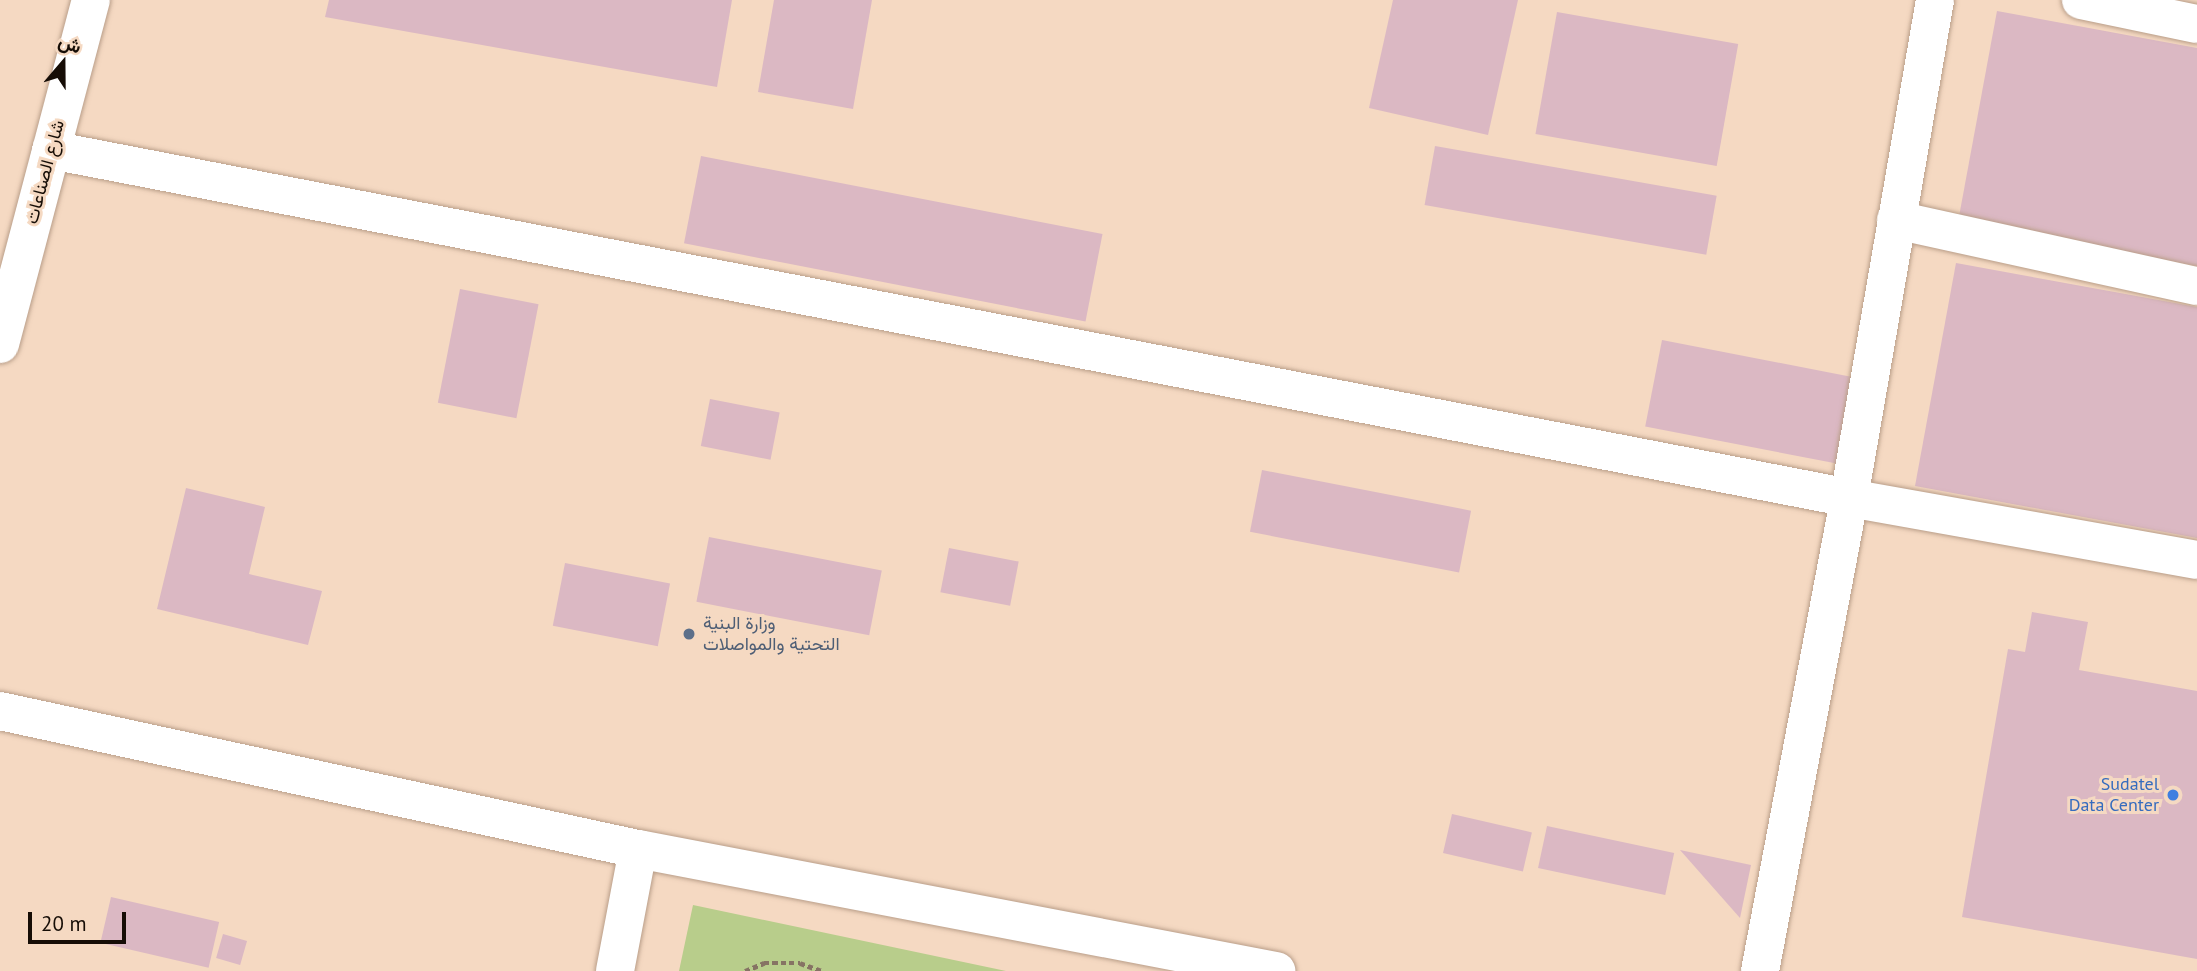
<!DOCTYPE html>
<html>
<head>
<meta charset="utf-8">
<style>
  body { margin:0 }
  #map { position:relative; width:2197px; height:971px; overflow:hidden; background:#f5d9c2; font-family:"PT Sans",Vazirmatn,sans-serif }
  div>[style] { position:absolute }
  .green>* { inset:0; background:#b8cd8b }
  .building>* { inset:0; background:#dbb8c3; transform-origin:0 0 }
  .path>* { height:4.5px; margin-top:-2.25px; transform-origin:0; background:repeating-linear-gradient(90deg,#867364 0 5px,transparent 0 8.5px) }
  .roads { filter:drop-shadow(0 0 2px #b99e89) drop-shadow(0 0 2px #b99e89) }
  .minor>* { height:38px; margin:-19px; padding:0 19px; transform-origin:19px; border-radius:19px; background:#fff }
  .dots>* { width:19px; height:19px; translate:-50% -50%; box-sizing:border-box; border:4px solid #f5d9c2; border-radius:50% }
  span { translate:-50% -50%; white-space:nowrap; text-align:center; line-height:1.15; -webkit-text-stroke:6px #f5d9c2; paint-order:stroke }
  .street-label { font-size:18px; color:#160d06 }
  .service-label { font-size:18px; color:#4e5e75 }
  .left { translate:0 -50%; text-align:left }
  .shop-label { font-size:18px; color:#366cbe }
  .right { translate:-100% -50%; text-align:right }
  .north { position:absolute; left:28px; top:28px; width:70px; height:70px; -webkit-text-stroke:5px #f5d9c2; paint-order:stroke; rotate:20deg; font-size:19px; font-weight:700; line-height:28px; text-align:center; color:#160d06 }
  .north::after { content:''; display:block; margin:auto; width:24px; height:32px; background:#160d06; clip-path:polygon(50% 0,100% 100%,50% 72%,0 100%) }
  .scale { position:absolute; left:28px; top:912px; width:98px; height:32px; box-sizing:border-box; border:4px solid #160d06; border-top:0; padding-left:9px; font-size:21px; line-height:24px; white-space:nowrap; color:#160d06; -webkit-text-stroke:5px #f5d9c2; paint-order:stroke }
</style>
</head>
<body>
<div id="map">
  <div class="green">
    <i style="clip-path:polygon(693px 905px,1006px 971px,679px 971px)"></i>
  </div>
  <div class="building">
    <i style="clip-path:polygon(329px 0,732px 0,717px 87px,325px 17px)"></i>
    <i style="clip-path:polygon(774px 0,872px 0,853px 109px,758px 92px)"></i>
    <i style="clip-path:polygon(1393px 0,1518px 0,1488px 135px,1369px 108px)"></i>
    <i style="clip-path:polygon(1997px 11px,2197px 48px,2197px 266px,1958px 222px)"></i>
    <i style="left:1557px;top:12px;width:184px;height:124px;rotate:10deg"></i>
    <i style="left:1435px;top:146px;width:286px;height:60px;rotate:10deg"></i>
    <i style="left:701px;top:156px;width:409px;height:89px;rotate:11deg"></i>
    <i style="clip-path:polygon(1956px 263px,2197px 307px,2197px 538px,1915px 486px)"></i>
    <i style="left:460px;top:289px;width:80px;height:116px;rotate:11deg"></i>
    <i style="left:1662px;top:340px;width:199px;height:88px;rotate:11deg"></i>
    <i style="left:710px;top:399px;width:71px;height:48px;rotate:11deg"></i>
    <i style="left:1262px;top:470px;width:213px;height:63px;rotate:11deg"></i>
    <i style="clip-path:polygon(186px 488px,265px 507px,249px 574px,322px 591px,308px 645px,157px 609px)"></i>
    <i style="left:709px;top:537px;width:176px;height:66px;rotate:11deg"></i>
    <i style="left:949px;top:548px;width:71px;height:45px;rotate:11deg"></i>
    <i style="left:565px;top:563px;width:107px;height:64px;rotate:11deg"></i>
    <i style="clip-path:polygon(2032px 612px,2088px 622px,2079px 670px,2197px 691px,2197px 959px,1962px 917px,2008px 649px,2025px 652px)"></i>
    <i style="left:1452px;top:814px;width:82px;height:40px;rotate:13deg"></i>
    <i style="left:1547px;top:826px;width:130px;height:43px;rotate:12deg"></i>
    <i style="clip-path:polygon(1680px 850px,1751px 865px,1740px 918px)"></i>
    <i style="left:111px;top:897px;width:111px;height:47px;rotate:13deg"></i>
    <i style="left:223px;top:934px;width:25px;height:25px;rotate:16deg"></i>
  </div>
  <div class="path">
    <i style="left:745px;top:971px;width:21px;rotate:-23deg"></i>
    <i style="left:764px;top:963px;width:36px"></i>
    <i style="left:800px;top:963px;width:23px;rotate:20deg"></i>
  </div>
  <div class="roads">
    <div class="minor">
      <i style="left:2081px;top:0;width:118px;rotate:11.7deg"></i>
      <i style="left:51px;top:150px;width:1831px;rotate:10.95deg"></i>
      <i style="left:1849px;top:498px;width:353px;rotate:10.1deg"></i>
      <i style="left:1896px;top:220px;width:308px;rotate:12.4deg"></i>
      <i style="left:0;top:344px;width:356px;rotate:-75.2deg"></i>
      <i style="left:0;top:711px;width:653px;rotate:12.21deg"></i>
      <i style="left:638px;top:849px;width:650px;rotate:10.83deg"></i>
      <i style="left:615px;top:971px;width:124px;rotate:-79.3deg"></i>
      <i style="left:1760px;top:971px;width:481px;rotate:-79.3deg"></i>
      <i style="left:1849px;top:498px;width:505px;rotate:-80.2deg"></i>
    </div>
  </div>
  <div class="dots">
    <i style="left:689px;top:634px;background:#5c6f8a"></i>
    <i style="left:2173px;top:795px;background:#3f7fe0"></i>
  </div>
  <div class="street-label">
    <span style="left:45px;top:172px;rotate:-75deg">شارع الصناعات</span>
  </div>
  <div class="service-label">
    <span class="left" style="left:703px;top:634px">وزارة البنية<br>التحتية والمواصلات</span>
  </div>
  <div class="shop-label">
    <span class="right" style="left:2159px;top:795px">Sudatel<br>Data Center</span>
  </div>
  <div class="north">ش</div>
  <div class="scale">20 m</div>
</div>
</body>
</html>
